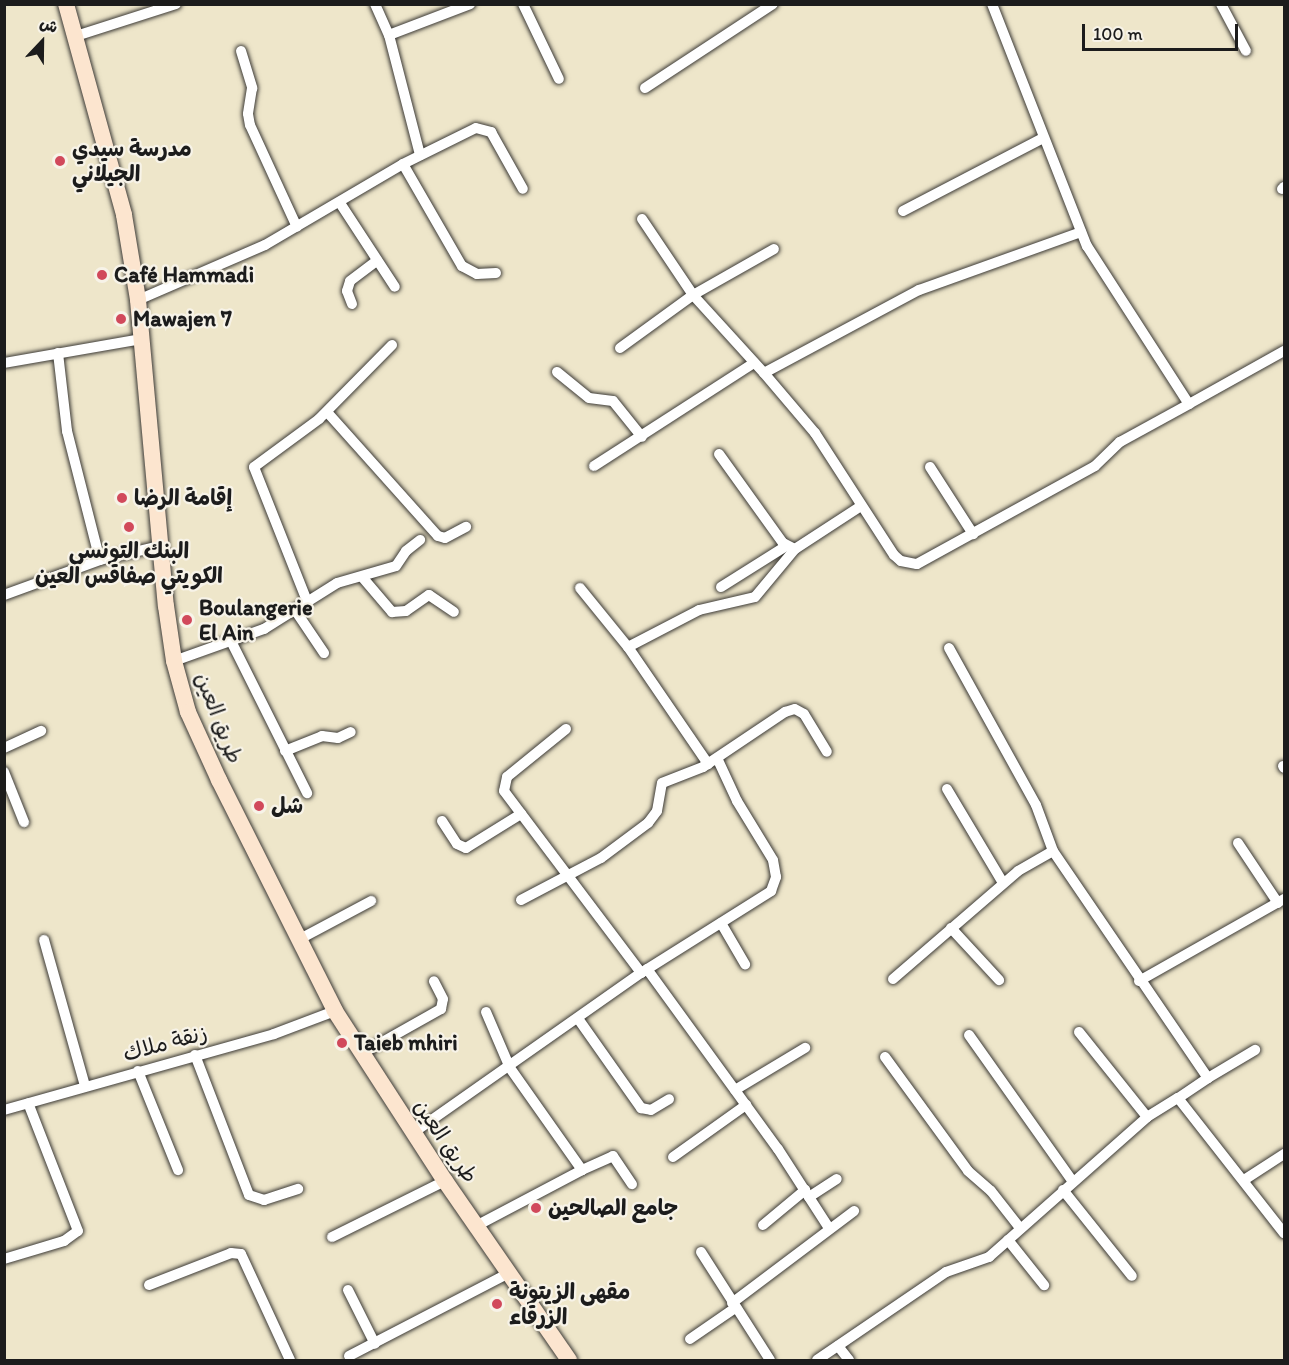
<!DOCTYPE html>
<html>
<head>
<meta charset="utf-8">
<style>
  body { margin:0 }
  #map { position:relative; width:1289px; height:1365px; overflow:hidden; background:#eee6ca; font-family:Itim,"Playpen Sans Arabic",sans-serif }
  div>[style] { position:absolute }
  .roads { filter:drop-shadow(0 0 2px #3c3a36) drop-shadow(0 0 2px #3c3a36) }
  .minor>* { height:10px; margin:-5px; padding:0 5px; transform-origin:5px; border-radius:5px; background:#fff }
  .secondary>* { height:16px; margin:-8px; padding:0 8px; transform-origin:8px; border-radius:8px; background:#fce5cf }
  .dots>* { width:16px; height:16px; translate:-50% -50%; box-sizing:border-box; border:3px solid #f7f3e8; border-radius:50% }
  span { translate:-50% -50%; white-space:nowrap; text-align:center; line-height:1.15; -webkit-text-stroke:4.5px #f7f3e8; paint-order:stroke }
  .poi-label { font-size:22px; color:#1c1c1c; font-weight:700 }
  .left { translate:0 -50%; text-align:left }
  .street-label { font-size:22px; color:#1c1c1c }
  .frame { position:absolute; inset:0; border:6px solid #1c1c1c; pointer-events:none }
  .north { position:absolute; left:12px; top:12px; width:60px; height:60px; -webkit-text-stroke:4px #f7f3e8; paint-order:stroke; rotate:22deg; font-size:16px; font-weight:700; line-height:24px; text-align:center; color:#1c1c1c }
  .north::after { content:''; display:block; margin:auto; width:21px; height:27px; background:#1c1c1c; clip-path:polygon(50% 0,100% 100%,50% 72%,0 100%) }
  .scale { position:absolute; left:1082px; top:24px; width:156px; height:27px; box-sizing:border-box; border:3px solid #1c1c1c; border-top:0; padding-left:8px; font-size:18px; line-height:21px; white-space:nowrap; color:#1c1c1c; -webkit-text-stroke:4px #f7f3e8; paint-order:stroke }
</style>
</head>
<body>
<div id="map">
  <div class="roads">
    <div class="minor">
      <i style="left:375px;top:4px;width:34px;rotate:66deg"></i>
      <i style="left:389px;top:35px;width:124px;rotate:75.5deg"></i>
      <i style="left:523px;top:4px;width:83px;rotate:64.4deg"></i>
      <i style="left:992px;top:4px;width:260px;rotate:68.6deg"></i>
      <i style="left:1087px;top:246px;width:188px;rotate:57.2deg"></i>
      <i style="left:1189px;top:404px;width:109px;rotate:-29.2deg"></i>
      <i style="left:1221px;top:4px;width:53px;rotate:62deg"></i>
      <i style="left:389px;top:35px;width:87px;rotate:-20.9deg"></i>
      <i style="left:76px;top:36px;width:105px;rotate:-17.7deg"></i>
      <i style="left:241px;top:51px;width:39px;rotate:73deg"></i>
      <i style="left:252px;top:88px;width:26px;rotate:99deg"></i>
      <i style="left:248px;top:114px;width:11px;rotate:80deg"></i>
      <i style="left:250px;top:125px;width:112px;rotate:65.3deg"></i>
      <i style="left:645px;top:88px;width:153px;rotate:-33.3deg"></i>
      <i style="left:403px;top:164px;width:118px;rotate:60deg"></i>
      <i style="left:462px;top:266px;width:17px;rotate:28deg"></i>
      <i style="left:477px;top:274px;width:19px;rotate:-3deg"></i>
      <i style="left:1282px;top:189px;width:3px;rotate:-45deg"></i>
      <i style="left:340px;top:203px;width:100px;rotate:56.8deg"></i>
      <i style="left:903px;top:211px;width:158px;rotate:-27.5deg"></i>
      <i style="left:642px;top:219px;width:92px;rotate:56.1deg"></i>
      <i style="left:693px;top:295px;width:105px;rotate:47.7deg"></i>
      <i style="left:764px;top:373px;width:176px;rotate:-28.2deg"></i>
      <i style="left:919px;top:290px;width:172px;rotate:-19.7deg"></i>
      <i style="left:138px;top:300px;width:138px;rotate:-23.4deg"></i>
      <i style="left:265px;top:245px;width:160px;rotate:-30.4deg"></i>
      <i style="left:403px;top:164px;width:81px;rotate:-26.3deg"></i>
      <i style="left:476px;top:128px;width:16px;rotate:15deg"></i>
      <i style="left:491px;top:132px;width:65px;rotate:60.7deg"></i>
      <i style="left:352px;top:304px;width:14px;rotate:-111deg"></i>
      <i style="left:347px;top:291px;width:10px;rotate:-73deg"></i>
      <i style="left:350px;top:281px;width:34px;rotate:-37deg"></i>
      <i style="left:620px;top:348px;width:90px;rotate:-36deg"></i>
      <i style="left:693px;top:295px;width:93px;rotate:-29.6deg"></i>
      <i style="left:58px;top:353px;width:79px;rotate:83.4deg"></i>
      <i style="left:67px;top:431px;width:133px;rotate:75.7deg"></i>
      <i style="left:4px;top:363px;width:139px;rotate:-9.9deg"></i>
      <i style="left:557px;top:372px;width:41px;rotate:39.1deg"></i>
      <i style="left:589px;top:398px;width:24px;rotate:7deg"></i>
      <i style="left:613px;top:401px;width:46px;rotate:51.1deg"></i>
      <i style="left:764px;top:373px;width:79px;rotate:49.6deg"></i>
      <i style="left:815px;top:433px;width:145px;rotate:57.1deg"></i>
      <i style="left:894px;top:555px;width:9px;rotate:41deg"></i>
      <i style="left:901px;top:561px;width:16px;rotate:11deg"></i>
      <i style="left:917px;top:564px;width:203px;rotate:-28.8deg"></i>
      <i style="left:1095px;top:466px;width:35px;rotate:-44deg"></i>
      <i style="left:1120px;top:442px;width:79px;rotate:-28.8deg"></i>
      <i style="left:327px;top:412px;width:166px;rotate:48.2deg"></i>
      <i style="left:438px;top:536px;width:7px;rotate:16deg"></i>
      <i style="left:445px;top:538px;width:24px;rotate:-28deg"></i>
      <i style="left:719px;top:454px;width:110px;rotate:54.3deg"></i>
      <i style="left:783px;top:543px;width:13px;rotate:27deg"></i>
      <i style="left:594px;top:466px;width:190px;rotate:-32.8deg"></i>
      <i style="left:930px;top:467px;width:80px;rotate:57.3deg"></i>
      <i style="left:363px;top:578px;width:45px;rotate:49.5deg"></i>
      <i style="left:392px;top:612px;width:14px;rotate:-4deg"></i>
      <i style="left:406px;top:611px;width:28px;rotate:-35deg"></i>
      <i style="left:429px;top:595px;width:30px;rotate:34deg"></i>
      <i style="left:721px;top:587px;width:77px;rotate:-32.2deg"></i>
      <i style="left:580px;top:588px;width:76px;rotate:50.9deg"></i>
      <i style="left:628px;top:647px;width:142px;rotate:55.6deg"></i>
      <i style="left:4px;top:595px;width:102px;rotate:-20deg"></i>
      <i style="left:100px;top:560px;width:62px;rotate:-13.1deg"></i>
      <i style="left:307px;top:601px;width:144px;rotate:-111.6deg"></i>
      <i style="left:254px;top:467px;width:81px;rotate:-36.4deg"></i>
      <i style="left:319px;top:419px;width:104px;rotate:-45.4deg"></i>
      <i style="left:295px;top:610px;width:52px;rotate:56deg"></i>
      <i style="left:232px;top:643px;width:168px;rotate:63.4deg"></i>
      <i style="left:628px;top:647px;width:80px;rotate:-27.5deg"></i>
      <i style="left:699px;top:610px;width:57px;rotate:-13.1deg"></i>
      <i style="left:755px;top:597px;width:62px;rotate:-50.2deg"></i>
      <i style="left:795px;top:549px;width:79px;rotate:-33.1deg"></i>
      <i style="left:949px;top:648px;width:179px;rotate:61deg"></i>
      <i style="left:1036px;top:805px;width:49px;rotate:69.7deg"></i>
      <i style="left:1053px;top:851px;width:275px;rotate:55.7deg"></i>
      <i style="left:1208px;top:1078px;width:36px;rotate:146deg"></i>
      <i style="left:174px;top:661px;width:96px;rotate:-19.6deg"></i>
      <i style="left:264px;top:629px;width:86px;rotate:-32.2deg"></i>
      <i style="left:337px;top:583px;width:61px;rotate:-16.1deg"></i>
      <i style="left:396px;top:566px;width:18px;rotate:-56deg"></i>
      <i style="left:406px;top:551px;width:18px;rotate:-38deg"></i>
      <i style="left:566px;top:729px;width:76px;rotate:140.9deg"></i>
      <i style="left:507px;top:777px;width:14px;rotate:102deg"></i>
      <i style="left:504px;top:791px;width:228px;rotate:53deg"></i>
      <i style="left:4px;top:748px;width:41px;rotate:-24.7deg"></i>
      <i style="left:285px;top:751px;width:40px;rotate:-22deg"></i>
      <i style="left:322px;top:736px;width:16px;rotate:7deg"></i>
      <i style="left:338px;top:738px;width:14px;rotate:-25deg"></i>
      <i style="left:1283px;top:766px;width:2px;rotate:63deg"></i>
      <i style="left:4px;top:772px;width:54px;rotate:68.2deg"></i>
      <i style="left:947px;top:789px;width:109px;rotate:59.2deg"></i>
      <i style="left:442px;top:821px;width:27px;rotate:57deg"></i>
      <i style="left:457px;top:844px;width:10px;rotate:24deg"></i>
      <i style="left:466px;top:848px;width:65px;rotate:-31.7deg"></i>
      <i style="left:1238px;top:843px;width:72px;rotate:56.3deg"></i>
      <i style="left:521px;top:900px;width:90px;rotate:-27.7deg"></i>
      <i style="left:601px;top:858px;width:59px;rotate:-36.7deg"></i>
      <i style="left:648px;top:823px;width:15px;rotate:-53deg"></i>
      <i style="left:657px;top:811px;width:28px;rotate:-80deg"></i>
      <i style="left:662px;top:783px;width:44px;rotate:-21.3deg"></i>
      <i style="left:703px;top:767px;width:99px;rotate:-33.9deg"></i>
      <i style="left:785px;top:712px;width:10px;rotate:-17deg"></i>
      <i style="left:795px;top:709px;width:10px;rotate:29deg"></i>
      <i style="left:804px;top:714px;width:44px;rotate:58.8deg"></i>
      <i style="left:721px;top:923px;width:48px;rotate:59.7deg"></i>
      <i style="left:951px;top:928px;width:71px;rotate:47.3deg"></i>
      <i style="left:44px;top:940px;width:152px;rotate:74.3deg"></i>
      <i style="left:298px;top:940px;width:83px;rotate:-28.1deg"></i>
      <i style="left:647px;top:969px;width:223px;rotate:54deg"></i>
      <i style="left:778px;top:1149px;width:94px;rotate:57.2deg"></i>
      <i style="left:893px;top:979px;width:165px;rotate:-40.8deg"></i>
      <i style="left:1018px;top:871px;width:40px;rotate:-29.7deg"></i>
      <i style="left:1139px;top:981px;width:167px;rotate:-29.5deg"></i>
      <i style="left:486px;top:1012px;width:61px;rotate:66.8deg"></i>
      <i style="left:510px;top:1068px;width:125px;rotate:54.8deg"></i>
      <i style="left:582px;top:1170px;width:34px;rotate:-24deg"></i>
      <i style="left:613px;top:1156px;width:34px;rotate:56deg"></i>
      <i style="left:579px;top:1020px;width:108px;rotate:54.8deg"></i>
      <i style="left:641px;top:1108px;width:10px;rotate:11deg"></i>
      <i style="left:651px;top:1110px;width:21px;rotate:-31deg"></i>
      <i style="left:1079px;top:1032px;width:109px;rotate:51.3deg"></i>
      <i style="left:969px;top:1035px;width:180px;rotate:54.7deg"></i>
      <i style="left:361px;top:1054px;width:92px;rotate:-29.4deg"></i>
      <i style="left:441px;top:1009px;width:10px;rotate:-79deg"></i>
      <i style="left:443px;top:999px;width:20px;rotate:-117deg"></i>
      <i style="left:195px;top:1055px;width:150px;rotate:68.9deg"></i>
      <i style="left:249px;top:1195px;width:16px;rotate:18deg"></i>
      <i style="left:264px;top:1200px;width:36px;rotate:-18deg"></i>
      <i style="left:885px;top:1057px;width:141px;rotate:53.9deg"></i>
      <i style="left:968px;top:1171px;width:30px;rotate:41deg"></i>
      <i style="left:991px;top:1191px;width:47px;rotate:51.9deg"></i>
      <i style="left:138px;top:1071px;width:107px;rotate:68deg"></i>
      <i style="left:1208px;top:1078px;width:55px;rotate:-30.8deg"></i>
      <i style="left:735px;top:1090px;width:82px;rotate:-31deg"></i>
      <i style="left:4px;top:1110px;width:280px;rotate:-15.7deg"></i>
      <i style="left:274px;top:1034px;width:65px;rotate:-20.7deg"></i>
      <i style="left:413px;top:1133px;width:279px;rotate:-35.1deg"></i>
      <i style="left:641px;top:973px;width:154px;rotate:-32.2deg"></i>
      <i style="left:771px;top:891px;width:15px;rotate:-70deg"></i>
      <i style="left:776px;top:877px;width:17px;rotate:-100deg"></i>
      <i style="left:773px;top:860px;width:69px;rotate:-121.4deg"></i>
      <i style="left:737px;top:801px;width:47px;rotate:-114.9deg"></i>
      <i style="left:673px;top:1157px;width:90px;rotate:-35.5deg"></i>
      <i style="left:1244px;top:1180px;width:48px;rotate:-33deg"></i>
      <i style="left:1063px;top:1190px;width:110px;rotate:51.3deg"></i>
      <i style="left:809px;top:1197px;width:33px;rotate:-33deg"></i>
      <i style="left:763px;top:1225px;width:55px;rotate:-39.8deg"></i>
      <i style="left:476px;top:1226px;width:120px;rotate:-27.8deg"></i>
      <i style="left:332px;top:1237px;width:126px;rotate:-26.4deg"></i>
      <i style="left:1008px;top:1240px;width:58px;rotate:51.3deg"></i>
      <i style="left:701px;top:1252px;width:128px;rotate:57.4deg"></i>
      <i style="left:4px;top:1259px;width:63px;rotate:-16.7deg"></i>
      <i style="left:64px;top:1241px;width:17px;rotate:-36deg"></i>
      <i style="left:78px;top:1231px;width:137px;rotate:-111.3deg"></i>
      <i style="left:149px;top:1285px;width:88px;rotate:-21.3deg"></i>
      <i style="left:231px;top:1253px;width:10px;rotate:6deg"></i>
      <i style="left:241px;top:1254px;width:117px;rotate:65.2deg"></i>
      <i style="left:348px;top:1290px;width:60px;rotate:63.4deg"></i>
      <i style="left:732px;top:1303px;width:153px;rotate:-37deg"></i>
      <i style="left:690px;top:1339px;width:55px;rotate:-34.6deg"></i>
      <i style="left:838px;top:1346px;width:18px;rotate:52deg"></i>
      <i style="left:349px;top:1356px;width:180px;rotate:-27.4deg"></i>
      <i style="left:817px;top:1360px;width:156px;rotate:-34.3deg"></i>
      <i style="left:946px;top:1272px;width:46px;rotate:-19.2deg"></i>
      <i style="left:989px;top:1257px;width:211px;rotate:-41.5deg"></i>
      <i style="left:1147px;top:1117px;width:36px;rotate:-32deg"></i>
      <i style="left:1178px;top:1098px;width:172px;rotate:51.9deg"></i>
    </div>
    <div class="secondary">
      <i style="left:66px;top:4px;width:219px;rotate:74.6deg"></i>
      <i style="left:124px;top:215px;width:86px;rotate:80.6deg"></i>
      <i style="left:138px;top:300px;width:307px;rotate:84.8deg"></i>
      <i style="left:166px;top:606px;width:56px;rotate:81.7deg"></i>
      <i style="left:174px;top:661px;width:53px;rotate:74.6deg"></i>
      <i style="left:188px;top:712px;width:75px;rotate:65.5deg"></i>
      <i style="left:219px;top:780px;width:258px;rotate:63.3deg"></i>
      <i style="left:335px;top:1011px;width:202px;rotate:57.1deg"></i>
      <i style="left:445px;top:1181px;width:218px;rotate:55.3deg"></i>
    </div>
  </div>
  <div class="dots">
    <i style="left:60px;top:161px;background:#d1495b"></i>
    <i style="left:102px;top:275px;background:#d1495b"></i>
    <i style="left:121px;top:319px;background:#d1495b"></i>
    <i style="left:122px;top:498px;background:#d1495b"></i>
    <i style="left:129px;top:527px;background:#d1495b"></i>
    <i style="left:187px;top:620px;background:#d1495b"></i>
    <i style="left:259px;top:806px;background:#d1495b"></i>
    <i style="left:342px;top:1043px;background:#d1495b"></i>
    <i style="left:536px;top:1208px;background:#d1495b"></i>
    <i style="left:497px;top:1304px;background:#d1495b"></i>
  </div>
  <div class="poi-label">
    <span class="left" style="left:72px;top:161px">مدرسة سيدي<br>الجيلاني</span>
    <span class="left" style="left:114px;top:275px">Café Hammadi</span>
    <span class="left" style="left:133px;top:319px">Mawajen 7</span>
    <span class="left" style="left:134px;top:498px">إقامة الرضا</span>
    <span style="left:129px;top:563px">البنك التونسي<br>الكويتي صفاقس العين</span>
    <span class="left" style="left:199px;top:620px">Boulangerie<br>El Ain</span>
    <span class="left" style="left:271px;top:806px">شل</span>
    <span class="left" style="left:354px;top:1043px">Taieb mhiri</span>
    <span class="left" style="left:548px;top:1208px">جامع الصالحين</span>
    <span class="left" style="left:509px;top:1304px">مقهى الزيتونة<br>الزرقاء</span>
  </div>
  <div class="street-label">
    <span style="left:219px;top:718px;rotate:69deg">طريق العين</span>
    <span style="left:165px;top:1043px;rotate:-15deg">زنقة ملاك</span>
    <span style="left:446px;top:1141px;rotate:56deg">طريق العين</span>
  </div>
  <div class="frame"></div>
  <div class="north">ش</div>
  <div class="scale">100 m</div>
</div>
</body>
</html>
